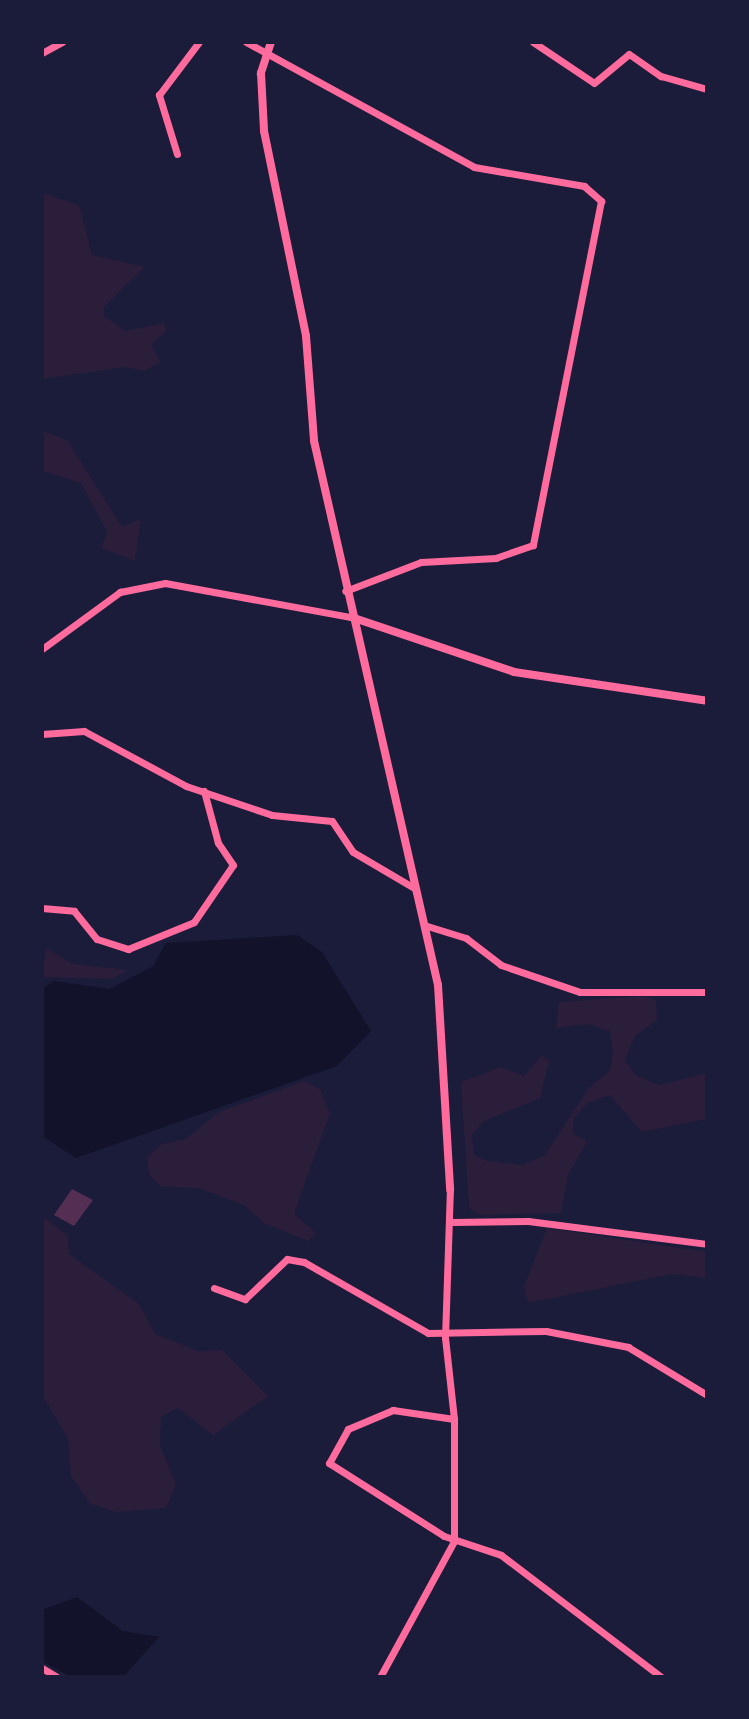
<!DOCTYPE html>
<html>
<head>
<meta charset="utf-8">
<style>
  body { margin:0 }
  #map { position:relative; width:749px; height:1719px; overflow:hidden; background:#1b1b3a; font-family:Karla,sans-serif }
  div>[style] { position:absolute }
  .green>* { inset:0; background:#2a1e3b }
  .water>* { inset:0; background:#12122b }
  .building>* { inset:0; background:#542f53 }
  .minor>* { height:7px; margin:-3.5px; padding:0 3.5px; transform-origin:3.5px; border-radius:3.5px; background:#ff6b9d }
  .tertiary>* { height:8px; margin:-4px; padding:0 4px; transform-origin:4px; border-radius:4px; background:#ff6b9d }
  span { translate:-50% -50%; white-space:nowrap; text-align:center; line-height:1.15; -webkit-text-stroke:8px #1b1b3a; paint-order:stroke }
  .frame { position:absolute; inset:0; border:44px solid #1b1b3a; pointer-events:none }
</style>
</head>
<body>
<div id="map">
  <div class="green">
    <i style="clip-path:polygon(42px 193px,79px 205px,92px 255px,145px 267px,104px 307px,104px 316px,125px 331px,164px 323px,167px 330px,151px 345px,161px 362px,144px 371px,124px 367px,42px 379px)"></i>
    <i style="clip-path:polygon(42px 431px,67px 440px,122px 527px,141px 519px,135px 561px,101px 548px,107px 532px,81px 483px,42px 471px)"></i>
    <i style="clip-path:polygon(46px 948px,73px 964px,128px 970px,112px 979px,42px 977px)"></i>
    <i style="clip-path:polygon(644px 996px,656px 1001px,657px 1020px,635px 1036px,625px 1060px,635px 1075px,659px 1085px,707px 1073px,707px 1119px,642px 1132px,610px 1095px,588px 1103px,574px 1118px,573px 1133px,587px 1142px,568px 1175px,561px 1213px,480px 1215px,469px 1208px,461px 1082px,501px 1067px,524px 1076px,542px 1055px,549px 1061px,540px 1098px,484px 1121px,472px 1135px,474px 1155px,487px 1161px,523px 1165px,545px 1155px,589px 1088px,610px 1070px,613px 1052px,610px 1031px,588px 1024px,556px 1028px,559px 1002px)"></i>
    <i style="clip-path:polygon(304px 1081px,320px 1089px,330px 1113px,294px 1214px,316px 1233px,308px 1241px,264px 1223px,244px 1205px,198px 1188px,161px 1187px,149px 1174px,147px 1158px,162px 1144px,186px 1139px,219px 1112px)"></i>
    <i style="clip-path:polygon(42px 1216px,68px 1236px,69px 1254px,139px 1304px,155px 1334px,198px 1351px,222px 1350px,268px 1396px,213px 1435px,178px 1408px,161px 1417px,160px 1446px,176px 1484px,166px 1508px,116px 1512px,91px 1504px,71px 1476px,68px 1439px,42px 1394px)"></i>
    <i style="clip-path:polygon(547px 1228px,707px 1252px,707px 1278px,672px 1274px,528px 1303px,524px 1286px)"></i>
  </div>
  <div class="water">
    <i style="clip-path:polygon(297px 935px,322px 952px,371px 1031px,337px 1066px,76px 1158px,42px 1136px,42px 988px,54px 981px,110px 989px,153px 966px,166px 943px)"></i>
    <i style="clip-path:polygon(77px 1597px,123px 1631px,159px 1637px,123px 1677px,71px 1677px,42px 1661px,42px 1610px)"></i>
  </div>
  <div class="building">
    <i style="clip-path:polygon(72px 1189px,93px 1200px,74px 1226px,54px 1215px)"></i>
  </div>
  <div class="minor">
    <i style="left:246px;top:42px;width:260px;rotate:28.7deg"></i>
    <i style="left:474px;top:167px;width:112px;rotate:9.8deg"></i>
    <i style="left:584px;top:186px;width:23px;rotate:41deg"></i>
    <i style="left:601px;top:201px;width:351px;rotate:101.2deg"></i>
    <i style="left:533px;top:545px;width:39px;rotate:161deg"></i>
    <i style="left:496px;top:558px;width:75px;rotate:176.9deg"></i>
    <i style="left:421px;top:562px;width:81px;rotate:159.1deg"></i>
    <i style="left:533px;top:42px;width:73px;rotate:33.9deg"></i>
    <i style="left:594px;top:83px;width:45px;rotate:-39.6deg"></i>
    <i style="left:629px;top:54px;width:39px;rotate:35deg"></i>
    <i style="left:661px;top:76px;width:48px;rotate:15.8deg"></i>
    <i style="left:42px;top:53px;width:23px;rotate:-29deg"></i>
    <i style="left:177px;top:154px;width:62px;rotate:-107deg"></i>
    <i style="left:159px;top:95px;width:66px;rotate:-53deg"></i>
    <i style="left:42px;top:649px;width:97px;rotate:-36.2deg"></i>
    <i style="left:120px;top:592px;width:46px;rotate:-11.3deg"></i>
    <i style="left:165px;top:583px;width:189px;rotate:10.4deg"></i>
    <i style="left:42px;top:734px;width:42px;rotate:-4.1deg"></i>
    <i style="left:84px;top:731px;width:116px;rotate:28.3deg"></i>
    <i style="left:186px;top:786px;width:91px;rotate:18.6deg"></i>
    <i style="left:272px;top:815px;width:60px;rotate:5.7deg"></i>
    <i style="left:332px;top:821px;width:37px;rotate:56deg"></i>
    <i style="left:353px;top:852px;width:71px;rotate:30.5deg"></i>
    <i style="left:42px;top:908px;width:32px;rotate:5deg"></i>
    <i style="left:74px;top:911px;width:36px;rotate:51deg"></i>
    <i style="left:97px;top:939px;width:33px;rotate:18deg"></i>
    <i style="left:128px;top:949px;width:71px;rotate:-22.2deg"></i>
    <i style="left:194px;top:922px;width:69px;rotate:-55.6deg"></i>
    <i style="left:233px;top:865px;width:27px;rotate:-124deg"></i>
    <i style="left:218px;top:843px;width:54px;rotate:-105.1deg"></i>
    <i style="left:424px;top:925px;width:44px;rotate:17.2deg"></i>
    <i style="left:466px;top:938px;width:44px;rotate:37.6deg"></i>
    <i style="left:501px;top:965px;width:83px;rotate:18.9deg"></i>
    <i style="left:580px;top:992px;width:127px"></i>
    <i style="left:451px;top:1222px;width:77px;rotate:-0.7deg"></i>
    <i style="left:528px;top:1221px;width:180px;rotate:7.3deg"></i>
    <i style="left:214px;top:1288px;width:33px;rotate:20deg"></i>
    <i style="left:245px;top:1299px;width:58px;rotate:-43.6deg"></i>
    <i style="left:287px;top:1259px;width:17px;rotate:10deg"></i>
    <i style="left:304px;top:1262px;width:143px;rotate:29.8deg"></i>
    <i style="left:428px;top:1333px;width:118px;rotate:-1deg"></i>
    <i style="left:546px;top:1331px;width:84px;rotate:11deg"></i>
    <i style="left:628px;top:1347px;width:92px;rotate:31.3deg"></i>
    <i style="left:454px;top:1419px;width:62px;rotate:-171.6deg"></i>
    <i style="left:393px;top:1410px;width:49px;rotate:157.1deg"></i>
    <i style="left:348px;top:1429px;width:39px;rotate:119deg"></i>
    <i style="left:329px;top:1463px;width:136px;rotate:32.4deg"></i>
    <i style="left:444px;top:1536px;width:60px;rotate:18.4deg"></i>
    <i style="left:501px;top:1555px;width:201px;rotate:37.3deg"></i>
    <i style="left:42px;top:1668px;width:17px;rotate:31deg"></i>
    <i style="left:380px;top:1677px;width:155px;rotate:-61.4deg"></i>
    <i style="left:454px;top:1541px;width:122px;rotate:-90deg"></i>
    <i style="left:454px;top:1419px;width:81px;rotate:-96.3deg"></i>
    <i style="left:445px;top:1338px;width:148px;rotate:-88.1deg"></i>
  </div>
  <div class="tertiary">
    <i style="left:271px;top:42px;width:33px;rotate:108deg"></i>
    <i style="left:261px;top:73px;width:58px;rotate:87deg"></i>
    <i style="left:264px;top:131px;width:209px;rotate:78.4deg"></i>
    <i style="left:306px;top:336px;width:105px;rotate:85.6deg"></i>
    <i style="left:314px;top:441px;width:558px;rotate:77.16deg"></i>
    <i style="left:438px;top:985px;width:205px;rotate:86.6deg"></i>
    <i style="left:351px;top:617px;width:172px;rotate:18.6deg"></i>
    <i style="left:514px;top:672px;width:195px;rotate:8.5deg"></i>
  </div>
  <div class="frame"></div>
</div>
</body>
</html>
